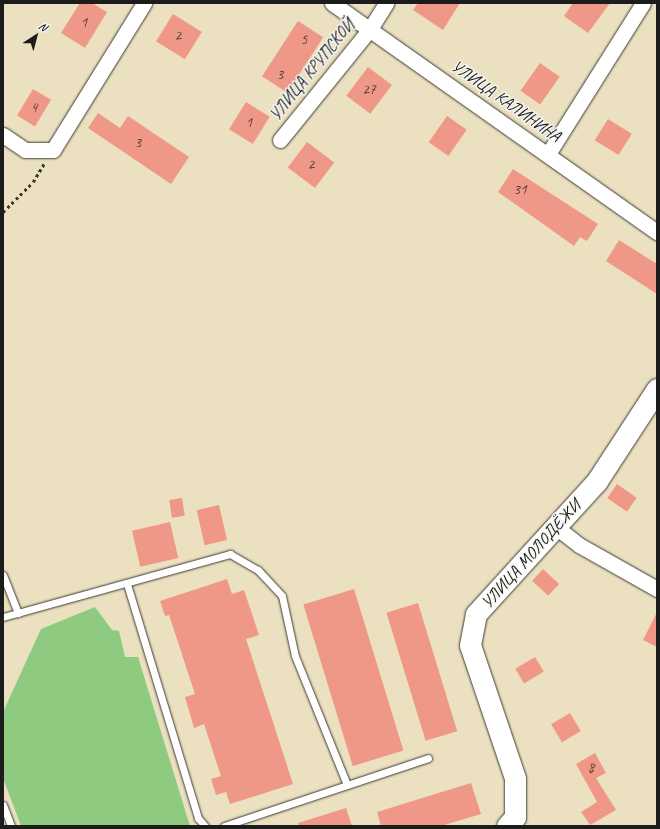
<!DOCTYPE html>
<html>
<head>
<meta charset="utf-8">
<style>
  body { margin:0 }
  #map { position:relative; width:660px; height:829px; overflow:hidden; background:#ebe0bf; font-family:Caveat,sans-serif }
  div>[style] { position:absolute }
  .green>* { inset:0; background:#8eca80 }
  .building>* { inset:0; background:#ef9887; transform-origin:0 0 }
  .path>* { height:2.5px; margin-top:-1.25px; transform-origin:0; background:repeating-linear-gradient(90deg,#3b3934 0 3px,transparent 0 6px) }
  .roads { filter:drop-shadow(0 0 1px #3b3934) drop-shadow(0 0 1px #3b3934) }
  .service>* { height:7px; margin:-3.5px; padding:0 3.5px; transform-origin:3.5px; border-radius:3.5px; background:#fff }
  .minor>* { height:15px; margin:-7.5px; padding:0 7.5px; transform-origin:7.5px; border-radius:7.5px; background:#fff }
  .secondary>* { height:21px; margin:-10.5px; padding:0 10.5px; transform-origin:10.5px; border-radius:10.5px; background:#fff }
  span { translate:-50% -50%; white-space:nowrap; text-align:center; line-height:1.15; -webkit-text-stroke:3px #f6f6f2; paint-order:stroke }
  .number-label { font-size:15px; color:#513b37 }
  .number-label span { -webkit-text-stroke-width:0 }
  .street-label { font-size:17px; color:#1c1c1c }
  .frame { position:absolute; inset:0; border:4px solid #1c1c1c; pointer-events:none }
  .north { position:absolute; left:16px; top:16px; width:40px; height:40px; -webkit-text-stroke:3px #f6f6f2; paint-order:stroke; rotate:36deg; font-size:11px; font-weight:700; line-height:16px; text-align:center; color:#1c1c1c }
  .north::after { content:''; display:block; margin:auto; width:14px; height:18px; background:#1c1c1c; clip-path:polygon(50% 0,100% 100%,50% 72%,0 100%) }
</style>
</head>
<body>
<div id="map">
  <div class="green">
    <i style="clip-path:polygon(95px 607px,112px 630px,119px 631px,125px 657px,138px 657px,190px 826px,21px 826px,3px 778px,3px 712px,41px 629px)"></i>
  </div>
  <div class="building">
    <i style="clip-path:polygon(80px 3px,92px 3px,107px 12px,85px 48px,61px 33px)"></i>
    <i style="clip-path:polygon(418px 3px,460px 3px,443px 30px,413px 10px)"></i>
    <i style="clip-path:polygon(573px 3px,610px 3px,588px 33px,564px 16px)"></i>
    <i style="left:173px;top:14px;width:34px;height:32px;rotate:32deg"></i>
    <i style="left:298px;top:21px;width:30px;height:66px;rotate:33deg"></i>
    <i style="left:540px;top:63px;width:24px;height:34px;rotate:35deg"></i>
    <i style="left:368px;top:67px;width:30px;height:36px;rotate:37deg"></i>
    <i style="left:33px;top:89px;width:21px;height:31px;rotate:31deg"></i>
    <i style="left:246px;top:102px;width:28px;height:32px;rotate:32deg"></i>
    <i style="clip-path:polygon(98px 113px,120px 128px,128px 116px,189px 157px,171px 184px,88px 128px)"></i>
    <i style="left:447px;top:116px;width:24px;height:32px;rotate:35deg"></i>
    <i style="left:608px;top:119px;width:28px;height:25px;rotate:32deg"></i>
    <i style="left:307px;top:142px;width:34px;height:32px;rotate:37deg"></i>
    <i style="clip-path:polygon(513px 169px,598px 224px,587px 241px,580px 237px,574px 246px,498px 192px)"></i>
    <i style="clip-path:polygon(619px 240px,657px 264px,657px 294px,606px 261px)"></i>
    <i style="left:617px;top:484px;width:24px;height:17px;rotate:35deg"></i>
    <i style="left:182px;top:498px;width:18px;height:13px;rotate:81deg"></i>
    <i style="left:219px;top:505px;width:36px;height:23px;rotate:77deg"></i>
    <i style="left:170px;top:522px;width:37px;height:39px;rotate:77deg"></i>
    <i style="left:543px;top:569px;width:22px;height:16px;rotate:43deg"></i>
    <i style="clip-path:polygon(227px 579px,232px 594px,244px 590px,259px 635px,246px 639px,293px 784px,230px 804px,226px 792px,216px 795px,211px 779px,221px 776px,204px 724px,194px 728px,185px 697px,195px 694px,169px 615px,165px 616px,160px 601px)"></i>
    <i style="left:354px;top:589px;width:169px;height:53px;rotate:73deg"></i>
    <i style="left:418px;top:603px;width:134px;height:33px;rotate:73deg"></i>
    <i style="clip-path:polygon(657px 612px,657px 647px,643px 640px)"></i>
    <i style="left:535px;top:657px;width:17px;height:23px;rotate:59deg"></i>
    <i style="left:570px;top:713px;width:21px;height:22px;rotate:59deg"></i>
    <i style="clip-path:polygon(595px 753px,606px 773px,596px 778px,616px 810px,590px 825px,581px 812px,597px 802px,576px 764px)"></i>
    <i style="clip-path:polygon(471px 783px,481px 814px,441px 826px,381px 826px,377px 812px)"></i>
    <i style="clip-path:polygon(346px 808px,352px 826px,299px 826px,298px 823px)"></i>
  </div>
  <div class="path">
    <i style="left:3px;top:212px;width:42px;rotate:-45deg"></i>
    <i style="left:33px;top:182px;width:21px;rotate:-59deg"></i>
  </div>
  <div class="roads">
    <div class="service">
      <i style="left:3px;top:575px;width:41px;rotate:68.5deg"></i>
      <i style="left:127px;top:584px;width:245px;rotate:73.1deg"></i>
      <i style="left:198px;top:818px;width:11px;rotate:49deg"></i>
      <i style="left:3px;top:617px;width:236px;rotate:-15.5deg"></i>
      <i style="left:230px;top:554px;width:32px;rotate:30deg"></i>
      <i style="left:258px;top:570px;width:35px;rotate:47deg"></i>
      <i style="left:282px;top:596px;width:61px;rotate:77.8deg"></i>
      <i style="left:295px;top:656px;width:139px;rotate:68deg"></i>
      <i style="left:3px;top:805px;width:22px;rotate:69deg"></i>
      <i style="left:224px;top:826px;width:215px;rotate:-18.4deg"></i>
    </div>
    <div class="minor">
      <i style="left:332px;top:3px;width:398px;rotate:35.2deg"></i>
      <i style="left:3px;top:135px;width:27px;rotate:34deg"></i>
      <i style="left:25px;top:150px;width:28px"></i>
      <i style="left:53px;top:150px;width:173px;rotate:-58.2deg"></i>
      <i style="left:280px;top:140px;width:143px;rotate:-51deg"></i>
      <i style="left:370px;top:29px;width:31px;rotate:-58deg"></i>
      <i style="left:548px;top:154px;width:178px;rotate:-57.8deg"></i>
      <i style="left:556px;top:527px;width:29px;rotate:38deg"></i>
      <i style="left:579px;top:545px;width:90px;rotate:29.4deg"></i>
    </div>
    <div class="secondary">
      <i style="left:507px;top:826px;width:12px;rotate:-48deg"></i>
      <i style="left:515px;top:817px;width:39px;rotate:-90deg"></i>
      <i style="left:515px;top:778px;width:140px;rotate:-108.7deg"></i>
      <i style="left:470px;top:645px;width:32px;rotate:-79deg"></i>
      <i style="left:476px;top:614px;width:180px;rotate:-47.7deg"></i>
      <i style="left:597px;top:481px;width:110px;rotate:-56.9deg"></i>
    </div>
  </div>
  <div class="number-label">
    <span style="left:84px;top:23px">1</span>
    <span style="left:178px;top:36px">2</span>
    <span style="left:304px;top:40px">5</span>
    <span style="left:280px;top:75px">3</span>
    <span style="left:369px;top:90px">27</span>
    <span style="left:34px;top:108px">4</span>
    <span style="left:249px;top:123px">1</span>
    <span style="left:138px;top:143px">3</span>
    <span style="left:311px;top:165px">2</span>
    <span style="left:520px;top:190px">31</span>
    <span style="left:591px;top:768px">8</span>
  </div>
  <div class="street-label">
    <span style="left:312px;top:70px;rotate:-51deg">УЛИЦА КРУПСКОЙ</span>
    <span style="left:506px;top:101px;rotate:35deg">УЛИЦА КАЛИНИНА</span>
    <span style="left:531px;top:554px;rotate:-48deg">УЛИЦА МОЛОДЁЖИ</span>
  </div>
  <div class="frame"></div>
  <div class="north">N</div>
</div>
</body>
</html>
